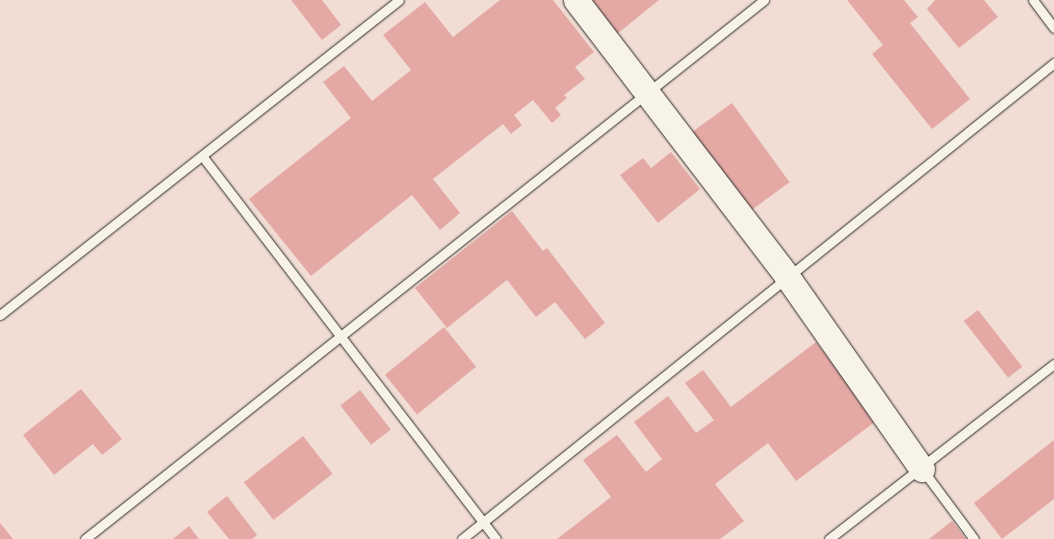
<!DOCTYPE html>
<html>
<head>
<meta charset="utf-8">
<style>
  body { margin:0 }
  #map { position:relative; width:1054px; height:539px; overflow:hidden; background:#f7f3e8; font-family:Sriracha,sans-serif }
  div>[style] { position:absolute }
  .built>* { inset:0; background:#f1ddd4; transform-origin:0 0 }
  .building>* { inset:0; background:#e4a9a4; transform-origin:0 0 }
  .roads { filter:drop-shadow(0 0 1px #2b2b2b) drop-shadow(0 0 1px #2b2b2b) }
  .lane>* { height:9px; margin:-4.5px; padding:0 4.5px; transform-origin:4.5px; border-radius:4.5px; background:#f7f3e8 }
  .secondary>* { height:25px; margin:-12.5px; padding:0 12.5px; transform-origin:12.5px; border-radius:12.5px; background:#f7f3e8 }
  span { translate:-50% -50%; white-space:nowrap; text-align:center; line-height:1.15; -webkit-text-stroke:4px #f7f3e8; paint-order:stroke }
</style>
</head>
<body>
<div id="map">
  <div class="built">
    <i style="left:0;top:0;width:1054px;height:539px"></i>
  </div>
  <div class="building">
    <i style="clip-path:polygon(291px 0,322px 0,341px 25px,322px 40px)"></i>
    <i style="clip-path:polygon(500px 0,553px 0,594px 52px,575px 67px,585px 79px,564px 95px,567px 98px,555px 108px,561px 115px,552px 123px,533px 100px,514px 115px,522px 125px,511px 134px,503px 124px,433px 179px,460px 213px,440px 230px,412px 195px,311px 276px,249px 199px,351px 118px,323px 82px,344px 66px,372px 101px,411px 70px,383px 35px,425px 2px,453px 37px)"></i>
    <i style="clip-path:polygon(590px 0,659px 0,617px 34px)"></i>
    <i style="clip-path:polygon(847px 0,904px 0,918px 17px,910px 23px,970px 99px,932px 129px,872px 54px,883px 45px)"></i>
    <i style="clip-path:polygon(935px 0,984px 0,998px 17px,959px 48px,927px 9px)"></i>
    <i style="left:732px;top:103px;width:98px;height:51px;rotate:54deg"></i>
    <i style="clip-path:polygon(671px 152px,700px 189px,658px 223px,620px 175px,643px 158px,651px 168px)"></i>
    <i style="clip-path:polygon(512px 211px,543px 251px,547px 248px,605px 323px,585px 339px,555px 302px,536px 317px,507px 280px,447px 328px,415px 288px)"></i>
    <i style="left:978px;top:310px;width:72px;height:18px;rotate:52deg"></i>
    <i style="left:444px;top:327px;width:51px;height:76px;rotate:51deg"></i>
    <i style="clip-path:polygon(816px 342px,876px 421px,796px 481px,768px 443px,715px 484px,744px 521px,720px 539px,557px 539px,611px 497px,583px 460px,617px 435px,646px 472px,662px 459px,634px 422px,668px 396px,696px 433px,714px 420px,685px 383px,703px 370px,731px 407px)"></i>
    <i style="clip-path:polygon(81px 389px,122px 439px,102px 455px,93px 444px,54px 475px,23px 435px)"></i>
    <i style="left:360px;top:390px;width:50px;height:25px;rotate:52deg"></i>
    <i style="left:303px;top:436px;width:48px;height:75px;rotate:52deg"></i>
    <i style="clip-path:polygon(1054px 440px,1054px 499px,1002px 539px,974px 503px)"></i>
    <i style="clip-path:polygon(227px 496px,257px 535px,252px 539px,229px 539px,207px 512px)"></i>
    <i style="clip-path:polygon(952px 521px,966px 539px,929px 539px)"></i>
    <i style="clip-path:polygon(0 523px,13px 539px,0 539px)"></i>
    <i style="clip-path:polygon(189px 526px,199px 539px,173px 539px)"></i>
  </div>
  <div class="roads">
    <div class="lane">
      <i style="left:1033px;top:0;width:35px;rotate:53deg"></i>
      <i style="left:203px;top:157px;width:481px;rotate:52.5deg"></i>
      <i style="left:0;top:315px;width:508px;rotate:-38.29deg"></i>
      <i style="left:922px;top:469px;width:87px;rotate:53.4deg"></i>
      <i style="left:85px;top:539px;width:867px;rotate:-38.44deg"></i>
      <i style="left:462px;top:539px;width:760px;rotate:-38.8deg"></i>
      <i style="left:829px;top:539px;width:285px;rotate:-37.9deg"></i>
    </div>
    <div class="secondary">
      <i style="left:576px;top:0;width:346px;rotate:52.6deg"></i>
      <i style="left:786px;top:275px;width:237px;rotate:55deg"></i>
    </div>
  </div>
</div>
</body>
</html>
